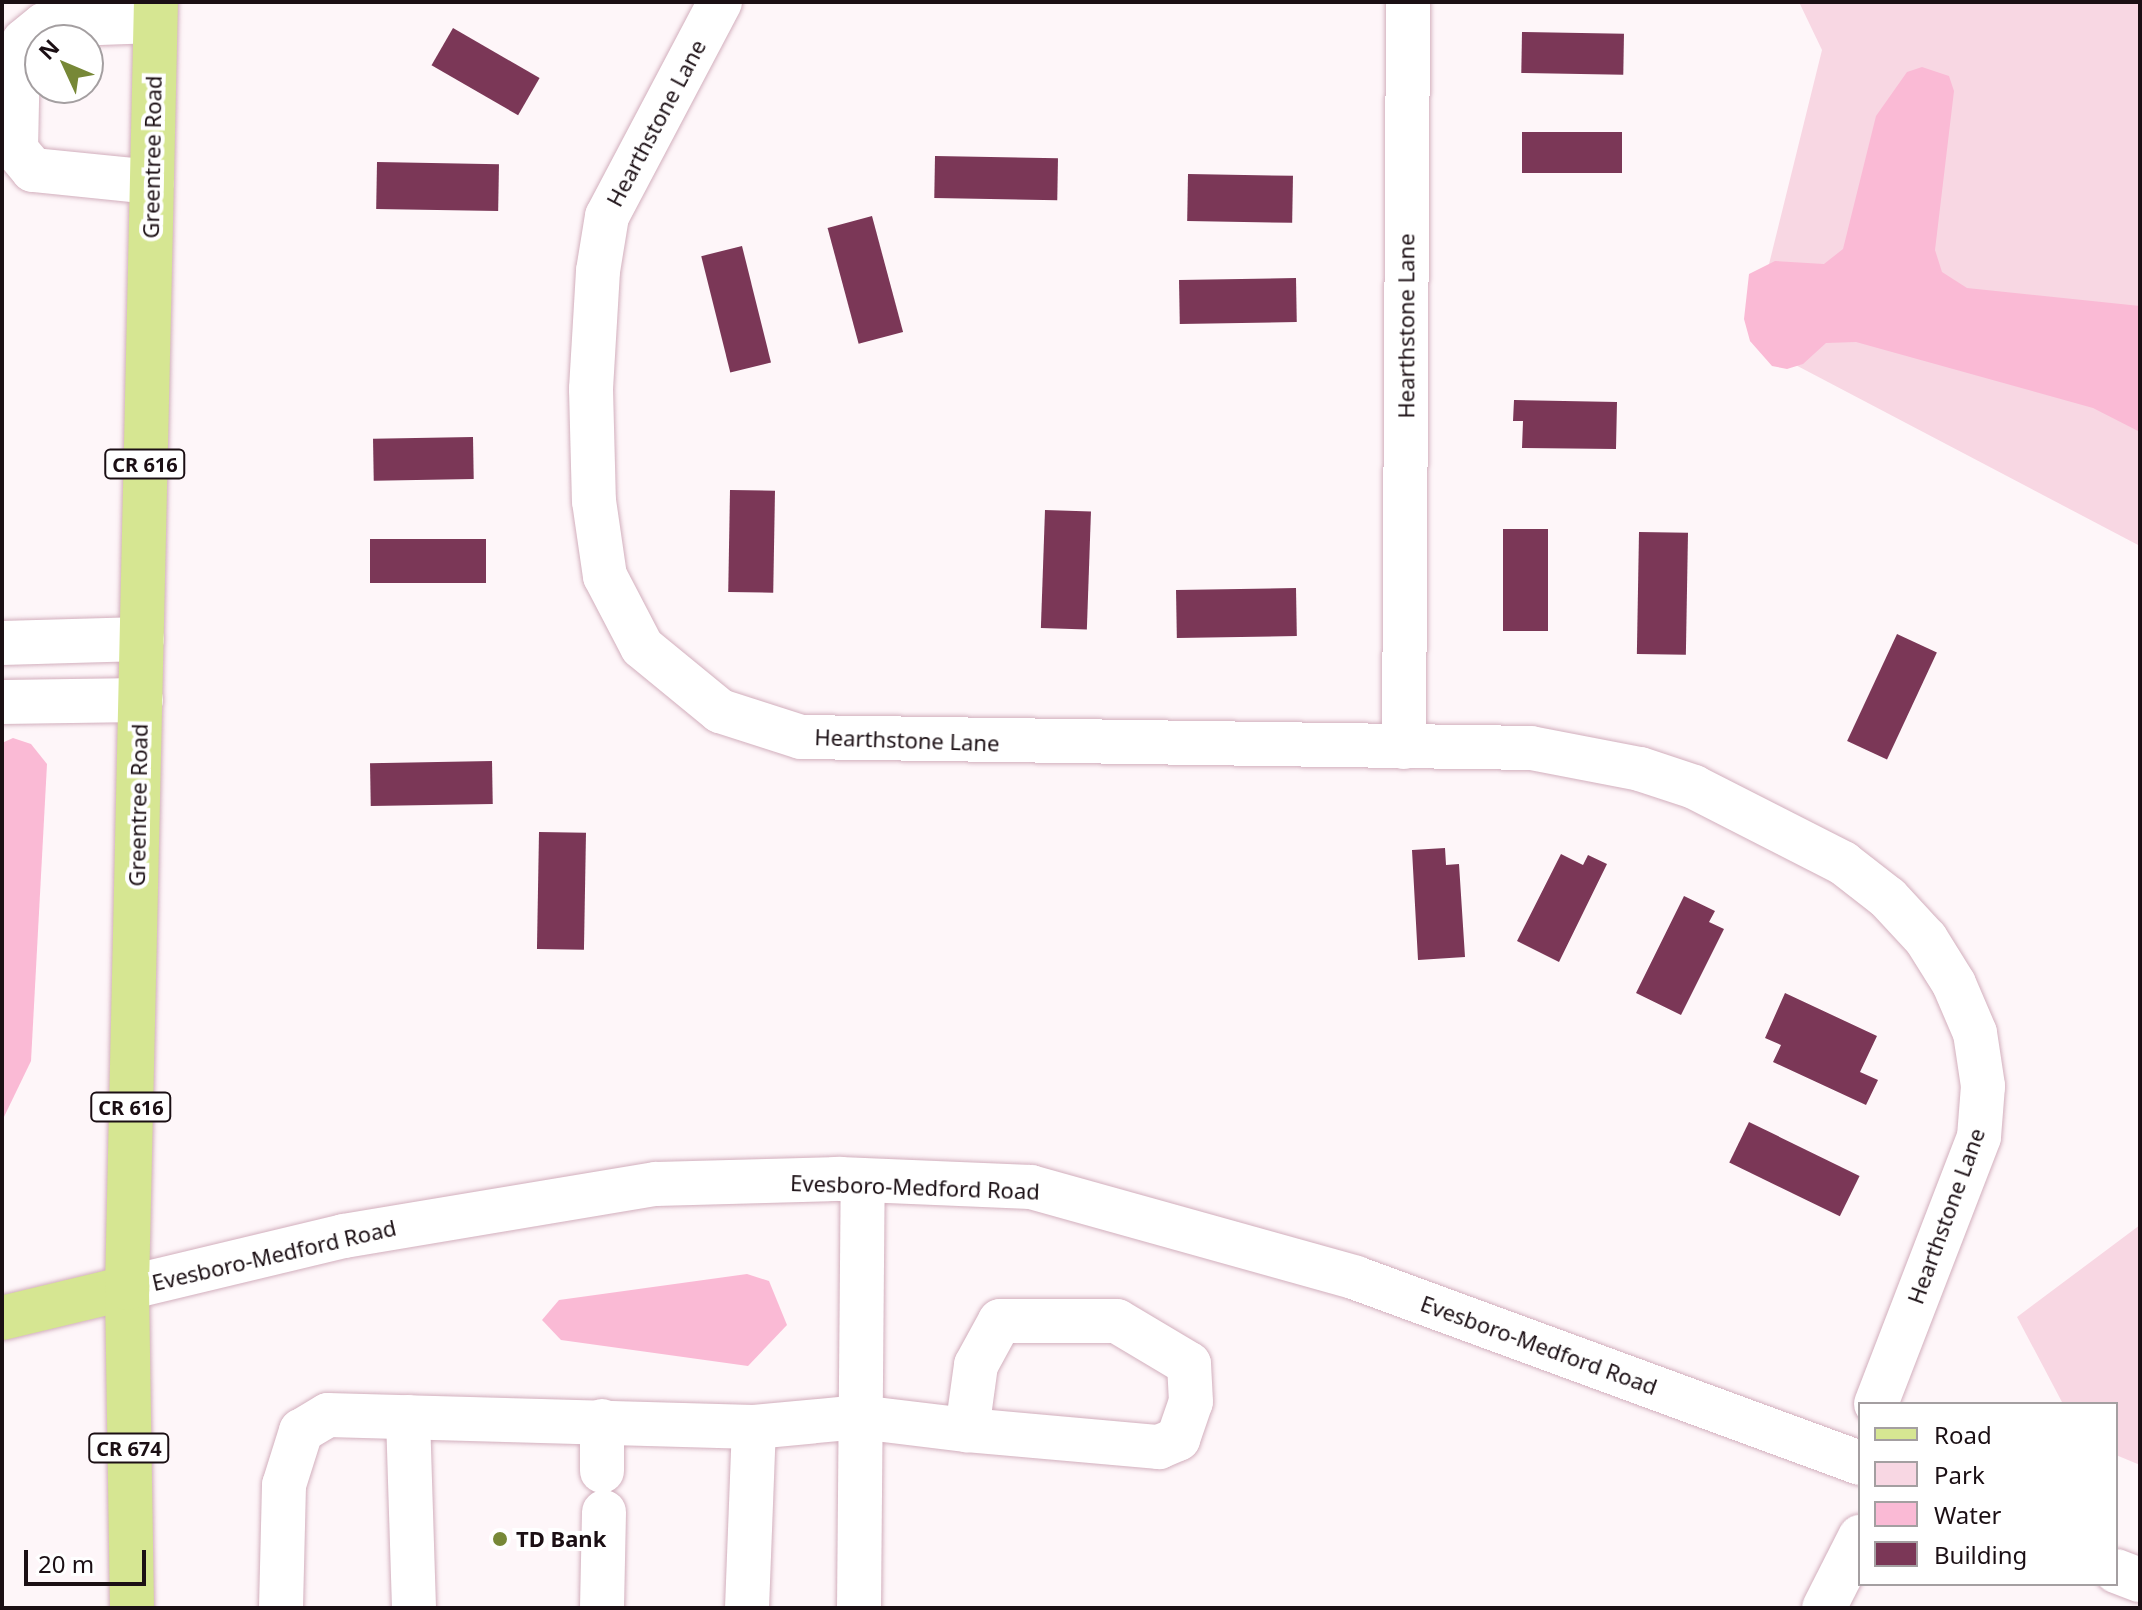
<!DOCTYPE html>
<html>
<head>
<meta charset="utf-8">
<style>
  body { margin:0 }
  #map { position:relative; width:2142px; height:1610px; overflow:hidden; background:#fef6f9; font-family:"Noto Sans",sans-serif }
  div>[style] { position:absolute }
  .green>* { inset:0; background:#f8d7e3 }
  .water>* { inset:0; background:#fabad5 }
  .building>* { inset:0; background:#7b3757; transform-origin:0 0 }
  .roads { filter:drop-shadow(0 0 2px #d2afbd) drop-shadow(0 0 2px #d2afbd) }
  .minor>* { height:44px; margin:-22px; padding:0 22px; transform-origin:22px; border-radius:22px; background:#fff }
  .major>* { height:44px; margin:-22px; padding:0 22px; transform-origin:22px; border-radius:22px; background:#d6e692 }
  .dots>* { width:22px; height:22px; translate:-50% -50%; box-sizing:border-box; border:4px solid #fff; border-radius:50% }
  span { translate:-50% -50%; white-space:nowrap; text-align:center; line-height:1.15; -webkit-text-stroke:8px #fff; paint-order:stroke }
  .shield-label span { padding:2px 6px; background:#fff; border:2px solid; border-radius:6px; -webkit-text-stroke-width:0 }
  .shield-label { font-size:20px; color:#1b0f14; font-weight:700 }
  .street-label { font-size:22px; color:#1b0f14 }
  .poi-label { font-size:22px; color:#1b0f14; font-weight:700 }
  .left { translate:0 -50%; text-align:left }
  .frame { position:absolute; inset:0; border:4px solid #1b0f14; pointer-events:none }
  .legend { position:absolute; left:1858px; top:1402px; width:260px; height:184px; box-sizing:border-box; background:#fff; border:2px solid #a49fa1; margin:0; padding:10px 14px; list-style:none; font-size:24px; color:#1b0f14 }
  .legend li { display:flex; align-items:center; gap:16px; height:40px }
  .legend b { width:40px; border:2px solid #a49fa1 }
  .north { position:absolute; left:24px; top:24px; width:80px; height:80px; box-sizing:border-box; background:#fff; border:2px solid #a49fa1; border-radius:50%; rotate:314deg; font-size:22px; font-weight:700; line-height:32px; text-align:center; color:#1b0f14 }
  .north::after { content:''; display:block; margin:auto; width:28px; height:36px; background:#778837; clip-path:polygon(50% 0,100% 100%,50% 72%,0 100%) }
  .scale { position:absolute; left:24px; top:1550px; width:122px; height:36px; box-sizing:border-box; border:4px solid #1b0f14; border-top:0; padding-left:10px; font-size:24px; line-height:28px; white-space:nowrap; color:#1b0f14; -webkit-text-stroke:6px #fff; paint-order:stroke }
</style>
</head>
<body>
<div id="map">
  <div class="green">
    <i style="clip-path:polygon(1799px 2px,2140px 2px,2140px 546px,1750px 341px,1822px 50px)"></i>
    <i style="clip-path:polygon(2140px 1225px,2140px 1465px,2116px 1455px,2116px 1404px,2063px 1404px,2017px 1317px)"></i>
  </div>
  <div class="water">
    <i style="clip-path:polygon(1922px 67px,1949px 76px,1954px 91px,1935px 250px,1942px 272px,1967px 288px,2140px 306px,2140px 432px,2093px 408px,1856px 342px,1826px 343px,1803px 364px,1787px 369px,1772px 366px,1750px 341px,1744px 319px,1749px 274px,1775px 261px,1824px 264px,1843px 249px,1876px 116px,1907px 72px)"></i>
    <i style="clip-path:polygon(13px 738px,31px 744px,47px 764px,31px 1061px,2px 1121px,2px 743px)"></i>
    <i style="clip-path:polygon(747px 1274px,769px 1281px,787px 1325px,748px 1366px,561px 1340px,542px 1320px,559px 1300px)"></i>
  </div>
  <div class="building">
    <i style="left:453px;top:28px;width:100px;height:43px;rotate:30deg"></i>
    <i style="left:1522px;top:32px;width:102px;height:41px;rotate:1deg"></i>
    <i style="left:1522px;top:132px;width:100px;height:41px"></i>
    <i style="left:935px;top:156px;width:123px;height:42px;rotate:1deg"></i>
    <i style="left:377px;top:162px;width:122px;height:47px;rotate:1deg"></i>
    <i style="left:1188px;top:174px;width:105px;height:47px;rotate:1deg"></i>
    <i style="left:872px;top:216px;width:120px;height:46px;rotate:75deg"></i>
    <i style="left:742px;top:246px;width:120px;height:42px;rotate:76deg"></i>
    <i style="left:1296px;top:278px;width:44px;height:117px;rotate:89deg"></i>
    <i style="clip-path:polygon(1514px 400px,1617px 402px,1616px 449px,1522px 448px,1523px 421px,1513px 421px)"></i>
    <i style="left:473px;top:437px;width:42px;height:100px;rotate:89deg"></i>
    <i style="left:730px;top:490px;width:45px;height:102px;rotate:1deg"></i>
    <i style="left:1045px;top:510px;width:46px;height:118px;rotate:2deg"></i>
    <i style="left:1503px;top:529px;width:45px;height:102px"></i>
    <i style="left:1639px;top:532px;width:49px;height:122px;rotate:1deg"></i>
    <i style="left:370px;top:539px;width:116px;height:44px"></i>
    <i style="left:1296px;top:588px;width:48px;height:120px;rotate:89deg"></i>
    <i style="left:1897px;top:634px;width:44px;height:118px;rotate:25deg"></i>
    <i style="left:492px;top:761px;width:43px;height:122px;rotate:89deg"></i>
    <i style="left:539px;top:832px;width:47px;height:117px;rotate:1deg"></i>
    <i style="clip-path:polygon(1445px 848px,1446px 865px,1459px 864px,1465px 957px,1418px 960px,1412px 850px)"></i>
    <i style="clip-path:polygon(1561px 854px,1583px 865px,1588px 855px,1607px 864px,1559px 962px,1517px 941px)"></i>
    <i style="clip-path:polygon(1684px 896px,1715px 911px,1709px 922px,1724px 929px,1681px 1015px,1636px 993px)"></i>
    <i style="clip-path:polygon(1785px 993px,1877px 1036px,1860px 1072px,1878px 1080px,1866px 1105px,1773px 1062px,1781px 1045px,1765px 1038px)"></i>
    <i style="left:1749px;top:1122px;width:123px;height:45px;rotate:26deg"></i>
  </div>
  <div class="roads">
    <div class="minor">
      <i style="left:720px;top:2px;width:242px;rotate:117.8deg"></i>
      <i style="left:607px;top:216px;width:56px;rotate:99.3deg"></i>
      <i style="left:598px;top:271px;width:118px;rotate:93.4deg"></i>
      <i style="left:591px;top:389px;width:112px;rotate:88.5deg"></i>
      <i style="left:594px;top:501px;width:76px;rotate:81.7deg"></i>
      <i style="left:605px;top:576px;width:80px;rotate:62.5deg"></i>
      <i style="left:642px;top:647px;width:101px;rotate:39.4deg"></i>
      <i style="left:720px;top:711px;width:85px;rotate:17.8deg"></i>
      <i style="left:801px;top:737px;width:730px;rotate:0.86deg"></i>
      <i style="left:1531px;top:748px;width:111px;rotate:10.9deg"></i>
      <i style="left:1640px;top:769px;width:57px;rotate:18.4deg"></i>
      <i style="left:1694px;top:787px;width:167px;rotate:27deg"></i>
      <i style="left:1843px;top:863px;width:57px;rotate:37.9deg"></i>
      <i style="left:1888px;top:898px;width:56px;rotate:47.2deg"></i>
      <i style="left:1926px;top:939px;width:53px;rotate:58.1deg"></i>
      <i style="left:1954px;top:984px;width:53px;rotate:66.8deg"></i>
      <i style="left:1975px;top:1033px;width:54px;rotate:81.4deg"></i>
      <i style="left:1983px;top:1086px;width:51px;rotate:94.5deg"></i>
      <i style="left:1979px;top:1137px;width:286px;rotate:111.1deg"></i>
      <i style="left:152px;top:182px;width:120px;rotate:-174.2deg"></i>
      <i style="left:33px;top:170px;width:26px;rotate:-130deg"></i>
      <i style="left:16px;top:150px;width:94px;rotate:-88.8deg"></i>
      <i style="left:18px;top:56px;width:16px;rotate:-68deg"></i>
      <i style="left:24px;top:41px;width:26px;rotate:-39deg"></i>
      <i style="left:44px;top:25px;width:111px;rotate:-2.1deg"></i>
      <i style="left:2px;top:643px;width:140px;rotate:-1.6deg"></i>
      <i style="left:2px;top:702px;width:139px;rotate:-0.8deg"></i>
      <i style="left:1404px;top:747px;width:745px;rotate:-89.69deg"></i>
      <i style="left:127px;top:1288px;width:223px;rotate:-13.5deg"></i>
      <i style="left:344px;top:1236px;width:316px;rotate:-9.5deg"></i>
      <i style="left:656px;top:1184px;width:184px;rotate:-1.6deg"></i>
      <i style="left:840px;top:1179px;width:191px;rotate:2.4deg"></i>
      <i style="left:1031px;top:1187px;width:337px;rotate:15.6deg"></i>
      <i style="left:1356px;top:1278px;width:537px;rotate:20.16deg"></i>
      <i style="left:408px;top:1417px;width:191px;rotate:88.2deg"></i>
      <i style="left:602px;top:1471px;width:50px;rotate:-90deg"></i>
      <i style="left:2116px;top:1571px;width:26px;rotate:21deg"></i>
      <i style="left:281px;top:1608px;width:123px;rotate:-88.6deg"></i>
      <i style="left:284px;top:1485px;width:57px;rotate:-72.5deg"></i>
      <i style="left:301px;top:1431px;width:31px;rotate:-31deg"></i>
      <i style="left:328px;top:1415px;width:426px;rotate:1.6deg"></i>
      <i style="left:754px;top:1427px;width:105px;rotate:-5.4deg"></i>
      <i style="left:859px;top:1417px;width:109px;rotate:6.9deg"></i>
      <i style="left:967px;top:1430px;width:193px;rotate:5.1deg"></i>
      <i style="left:1159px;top:1447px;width:21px;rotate:-23deg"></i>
      <i style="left:1178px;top:1439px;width:39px;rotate:-71deg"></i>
      <i style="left:1191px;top:1402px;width:38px;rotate:-93deg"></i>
      <i style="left:1189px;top:1364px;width:84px;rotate:-149.2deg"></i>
      <i style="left:1117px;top:1321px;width:117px;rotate:180deg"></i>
      <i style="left:1000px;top:1321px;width:50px;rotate:118.6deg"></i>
      <i style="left:976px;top:1365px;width:66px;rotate:97.9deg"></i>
      <i style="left:602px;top:1608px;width:96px;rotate:-88.8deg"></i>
      <i style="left:747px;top:1608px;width:181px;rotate:-87.8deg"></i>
      <i style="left:859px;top:1608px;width:427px;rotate:-89.5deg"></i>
      <i style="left:1824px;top:1608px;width:80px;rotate:-63.1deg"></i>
    </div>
    <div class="major">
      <i style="left:2px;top:1318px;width:129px;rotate:-13.5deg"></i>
      <i style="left:132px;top:1608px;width:320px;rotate:-90.9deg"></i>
      <i style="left:127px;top:1288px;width:1286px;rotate:-88.71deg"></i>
    </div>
  </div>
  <div class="dots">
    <i style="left:500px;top:1539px;background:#778837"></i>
  </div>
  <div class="shield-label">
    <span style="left:145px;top:464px">CR 616</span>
    <span style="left:131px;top:1107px">CR 616</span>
    <span style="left:129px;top:1448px">CR 674</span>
  </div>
  <div class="street-label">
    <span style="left:656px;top:123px;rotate:-62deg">Hearthstone Lane</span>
    <span style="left:152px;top:157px;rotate:-89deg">Greentree Road</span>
    <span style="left:1406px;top:326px;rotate:-90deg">Hearthstone Lane</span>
    <span style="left:907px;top:740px;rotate:2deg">Hearthstone Lane</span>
    <span style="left:138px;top:805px;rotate:-89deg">Greentree Road</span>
    <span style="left:915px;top:1187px;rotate:2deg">Evesboro-Medford Road</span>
    <span style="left:1946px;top:1216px;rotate:-70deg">Hearthstone Lane</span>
    <span style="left:274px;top:1255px;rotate:-13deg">Evesboro-Medford Road</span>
    <span style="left:1539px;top:1345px;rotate:20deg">Evesboro-Medford Road</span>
  </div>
  <div class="poi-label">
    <span class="left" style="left:516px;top:1539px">TD Bank</span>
  </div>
  <div class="frame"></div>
  <ul class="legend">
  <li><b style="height:10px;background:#d6e692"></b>Road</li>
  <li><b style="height:22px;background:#f8d7e3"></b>Park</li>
  <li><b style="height:22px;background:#fabad5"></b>Water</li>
  <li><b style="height:22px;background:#7b3757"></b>Building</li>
  </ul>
  <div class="north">N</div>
  <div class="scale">20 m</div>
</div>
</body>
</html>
